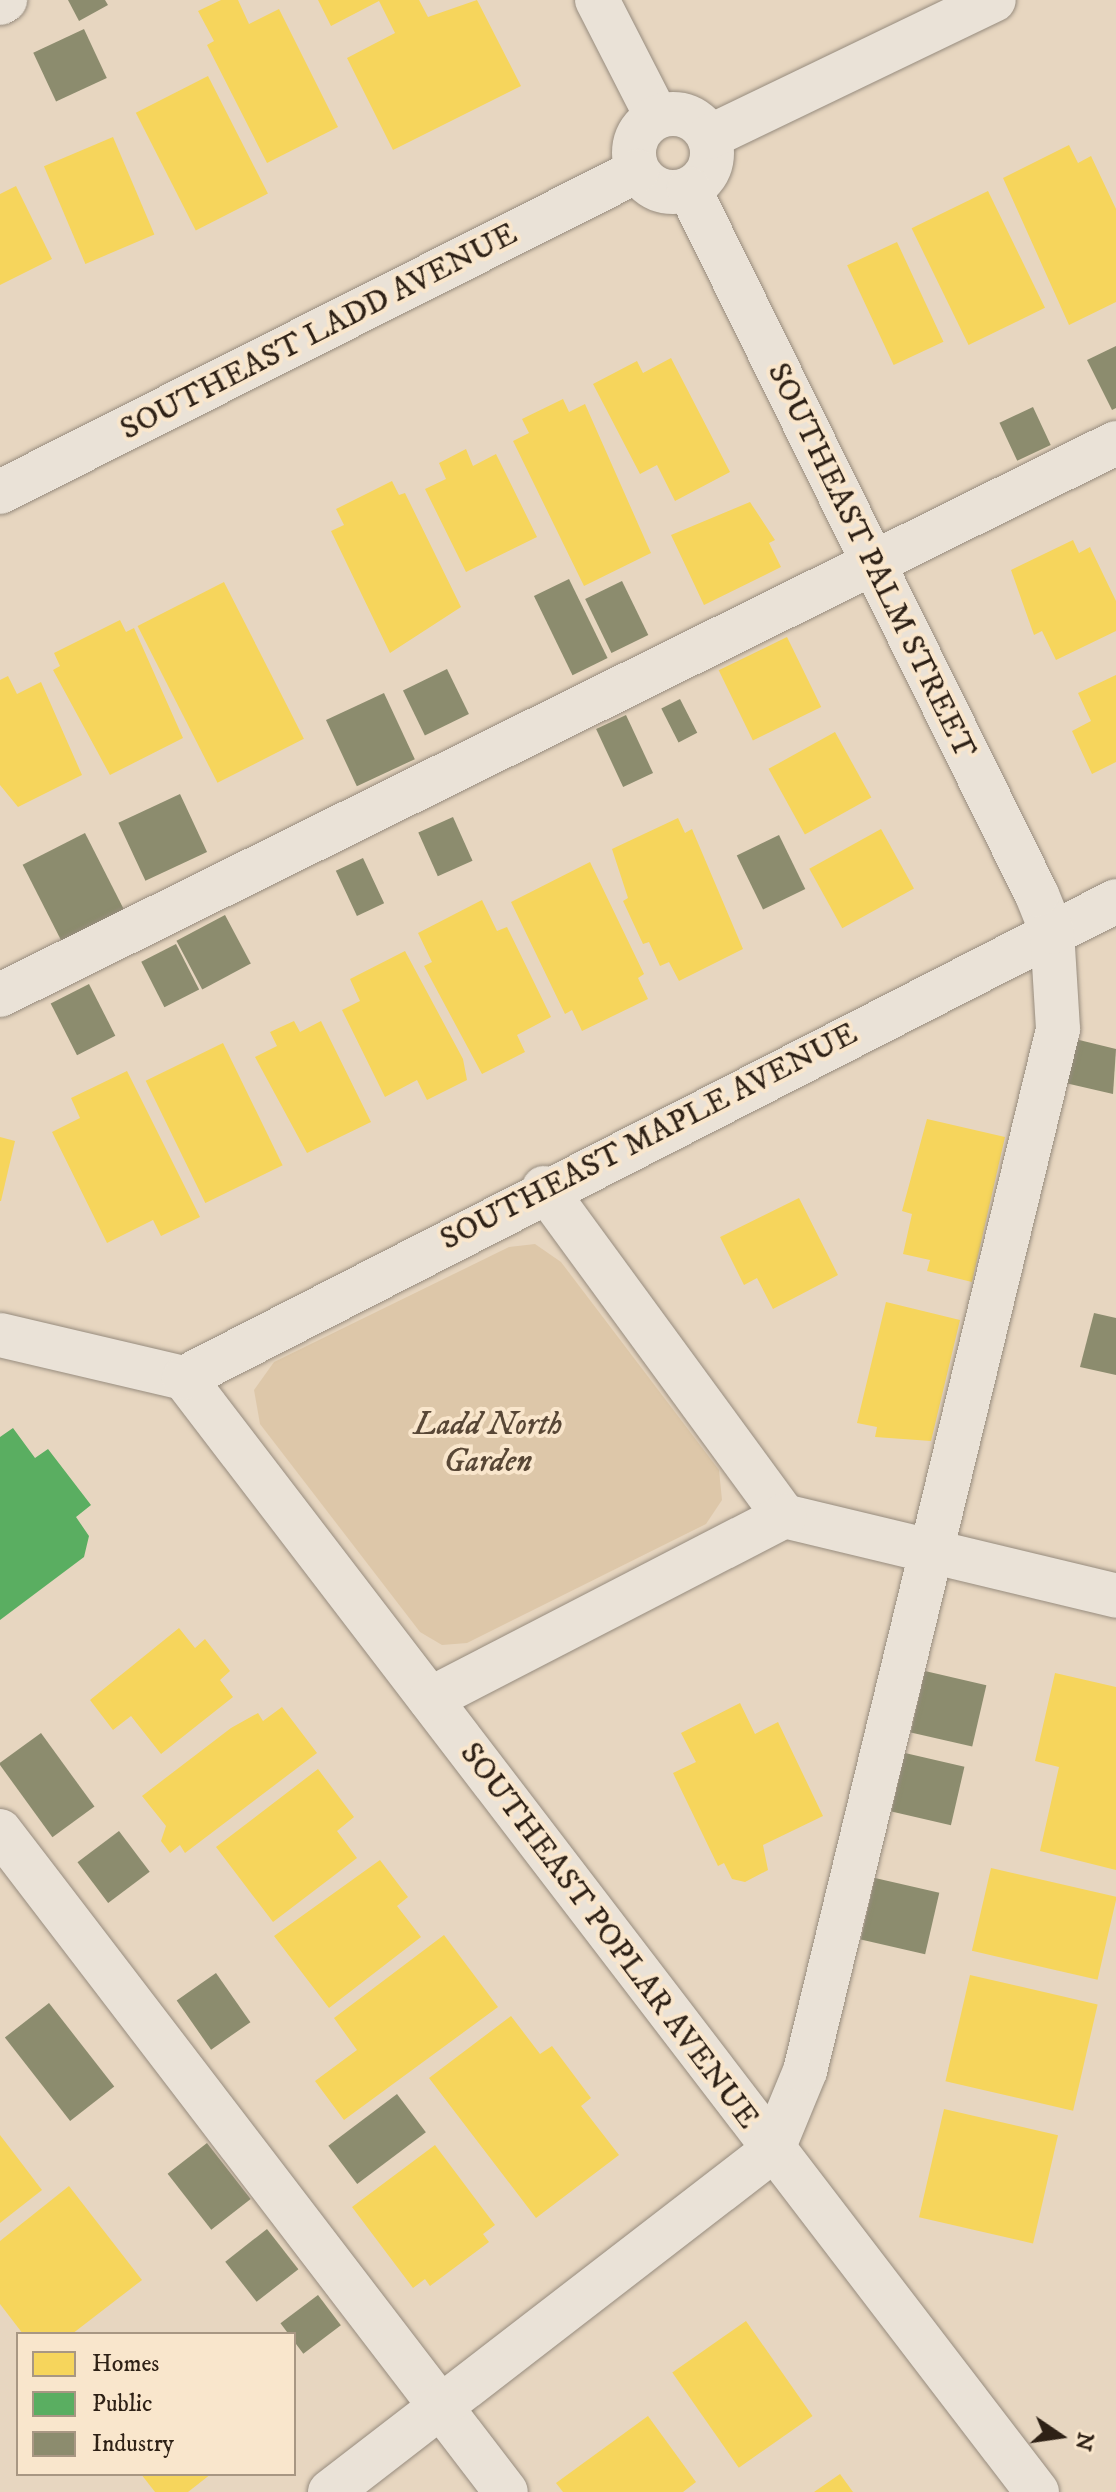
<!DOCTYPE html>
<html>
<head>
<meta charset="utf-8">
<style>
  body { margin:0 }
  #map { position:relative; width:1116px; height:2492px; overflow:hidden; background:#e7d6c0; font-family:"IM FELL DW Pica",serif }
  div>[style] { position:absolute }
  .green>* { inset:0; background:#ddc7a9 }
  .homes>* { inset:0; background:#f6d55c; transform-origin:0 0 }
  .public>* { inset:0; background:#5aae61 }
  .industry>* { inset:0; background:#8c8c6e; transform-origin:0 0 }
  .roads { filter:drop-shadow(0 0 2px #978c7e) drop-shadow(0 0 2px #978c7e) }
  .minor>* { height:44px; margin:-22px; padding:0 22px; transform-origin:22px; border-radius:22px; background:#eae2d7 }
  .minor>.ring { margin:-22px; padding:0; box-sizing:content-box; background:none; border:44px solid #eae2d7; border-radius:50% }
  span { translate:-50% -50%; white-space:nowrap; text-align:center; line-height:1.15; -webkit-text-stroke:8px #f9e6cc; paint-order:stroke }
  .street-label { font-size:32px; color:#2e2116 }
  .park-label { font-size:32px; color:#584736; font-style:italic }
  .legend { position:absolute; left:16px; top:2332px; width:280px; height:144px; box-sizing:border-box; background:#f9e6cc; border:2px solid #a89783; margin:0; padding:10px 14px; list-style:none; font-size:24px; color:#2e2116 }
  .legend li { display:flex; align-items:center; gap:16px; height:40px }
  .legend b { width:40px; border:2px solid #a89783 }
  .north { position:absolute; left:1020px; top:2396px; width:80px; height:80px; -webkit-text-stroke:6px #f9e6cc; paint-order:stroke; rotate:103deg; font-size:22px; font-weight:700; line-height:32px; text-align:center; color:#2e2116 }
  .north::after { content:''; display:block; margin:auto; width:28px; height:36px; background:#2e2116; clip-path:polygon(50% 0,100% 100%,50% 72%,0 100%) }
</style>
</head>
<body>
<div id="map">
  <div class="green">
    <i style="clip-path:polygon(535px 1244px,561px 1262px,719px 1470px,722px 1500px,706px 1524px,467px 1643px,442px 1645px,420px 1632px,260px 1424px,254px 1390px,274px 1362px,509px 1247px)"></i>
  </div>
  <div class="homes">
    <i style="clip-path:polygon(221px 0,238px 0,249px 24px,279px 9px,338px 127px,267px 163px,207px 45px,214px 41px,198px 11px)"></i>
    <i style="clip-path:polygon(318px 0,419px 0,428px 17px,477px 0,521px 86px,393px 150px,347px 58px,395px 33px,379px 1px,331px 26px)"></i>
    <i style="left:208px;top:76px;width:132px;height:81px;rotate:63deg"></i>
    <i style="left:113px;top:137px;width:106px;height:75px;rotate:67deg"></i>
    <i style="clip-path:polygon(1069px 145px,1078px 163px,1091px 156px,1116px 209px,1116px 302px,1069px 325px,1003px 178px)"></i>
    <i style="clip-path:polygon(16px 186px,52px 259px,0 285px,0 194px)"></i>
    <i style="left:988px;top:191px;width:130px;height:85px;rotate:64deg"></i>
    <i style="left:897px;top:242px;width:110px;height:55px;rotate:65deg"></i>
    <i style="clip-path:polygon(671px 358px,730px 472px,675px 501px,657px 465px,640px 474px,593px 384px,637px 361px,643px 373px)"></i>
    <i style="clip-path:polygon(563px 399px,569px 412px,585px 404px,651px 553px,584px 586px,513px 441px,529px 433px,522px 419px)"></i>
    <i style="clip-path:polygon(466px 449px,473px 466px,496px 454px,537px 537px,466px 572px,425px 489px,446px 479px,439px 463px)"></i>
    <i style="clip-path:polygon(392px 481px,399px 495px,405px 493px,461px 607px,390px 653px,331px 531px,344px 525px,336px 509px)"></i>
    <i style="clip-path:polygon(750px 502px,775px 540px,769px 543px,781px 567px,704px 605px,671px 535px)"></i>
    <i style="clip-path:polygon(1073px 540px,1079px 553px,1090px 547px,1116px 601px,1116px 631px,1056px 660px,1042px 631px,1034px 635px,1011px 570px)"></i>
    <i style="left:224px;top:582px;width:176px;height:97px;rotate:63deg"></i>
    <i style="clip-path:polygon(120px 620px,126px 632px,134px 628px,183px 738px,110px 775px,53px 670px,60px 666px,54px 653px)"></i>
    <i style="left:787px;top:637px;width:78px;height:76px;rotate:64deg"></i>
    <i style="clip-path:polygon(1116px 675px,1116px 762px,1092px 774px,1072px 731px,1091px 721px,1078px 693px)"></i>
    <i style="clip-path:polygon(8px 676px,17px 694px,41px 682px,82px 775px,18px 807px,0 785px,0 680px)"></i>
    <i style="left:835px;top:732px;width:75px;height:76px;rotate:61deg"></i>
    <i style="clip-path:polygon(678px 818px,685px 833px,692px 829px,743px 949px,679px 981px,669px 962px,660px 966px,649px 942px,643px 944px,623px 901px,628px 898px,612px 849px)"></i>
    <i style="left:881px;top:829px;width:68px;height:82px;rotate:61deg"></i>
    <i style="clip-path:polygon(590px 862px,644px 974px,638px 978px,648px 999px,582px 1031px,572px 1010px,565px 1014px,511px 902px)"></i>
    <i style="clip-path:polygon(482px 900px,497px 931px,507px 927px,551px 1017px,517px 1035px,525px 1052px,482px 1074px,424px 966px,432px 962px,418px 933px)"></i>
    <i style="clip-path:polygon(405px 951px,463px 1059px,467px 1080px,427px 1100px,417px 1080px,385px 1097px,342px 1010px,360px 1001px,350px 979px)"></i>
    <i style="clip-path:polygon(294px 1021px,300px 1032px,321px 1021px,371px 1122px,307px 1153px,255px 1057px,277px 1046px,270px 1032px)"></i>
    <i style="left:223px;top:1043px;width:136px;height:86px;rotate:64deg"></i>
    <i style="clip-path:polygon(127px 1071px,200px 1217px,161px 1236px,153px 1220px,107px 1243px,52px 1132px,80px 1118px,71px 1098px)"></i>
    <i style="clip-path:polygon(927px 1119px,1005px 1137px,972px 1282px,927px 1271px,930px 1260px,903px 1254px,912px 1214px,902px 1211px)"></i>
    <i style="clip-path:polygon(0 1137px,15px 1141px,1px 1201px,0 1201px)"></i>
    <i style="clip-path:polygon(799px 1198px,838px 1275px,773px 1309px,757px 1278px,744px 1285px,720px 1237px)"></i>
    <i style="clip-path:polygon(886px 1302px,960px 1320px,931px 1441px,875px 1437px,877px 1427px,857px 1423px)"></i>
    <i style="clip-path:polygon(179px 1628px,195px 1648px,205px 1639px,230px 1671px,220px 1680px,233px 1697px,161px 1754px,131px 1716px,113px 1730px,90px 1700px)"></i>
    <i style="clip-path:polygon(1055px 1673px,1116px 1687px,1116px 1870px,1040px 1851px,1059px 1767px,1035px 1761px)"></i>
    <i style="clip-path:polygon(740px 1703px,755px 1734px,778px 1722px,823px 1816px,763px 1845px,768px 1870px,745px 1882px,732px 1879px,724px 1863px,718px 1866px,673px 1773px,696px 1762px,681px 1733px)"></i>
    <i style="clip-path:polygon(282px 1707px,317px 1753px,185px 1853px,180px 1845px,170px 1853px,161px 1841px,166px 1826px,142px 1796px,231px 1728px,258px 1713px,263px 1721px)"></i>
    <i style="clip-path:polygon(318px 1769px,354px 1817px,337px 1831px,357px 1858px,273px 1922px,216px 1847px)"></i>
    <i style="clip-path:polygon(380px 1860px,408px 1897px,397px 1906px,421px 1937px,329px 2008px,274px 1936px)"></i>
    <i style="left:991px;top:1868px;width:129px;height:85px;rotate:13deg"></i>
    <i style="clip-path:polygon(444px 1935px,498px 2007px,344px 2120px,315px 2081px,357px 2050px,334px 2018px)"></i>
    <i style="left:970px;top:1975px;width:131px;height:109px;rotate:13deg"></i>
    <i style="clip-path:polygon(511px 2016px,540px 2054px,552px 2046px,591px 2098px,581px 2106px,619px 2155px,536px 2218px,429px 2078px)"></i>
    <i style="left:944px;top:2109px;width:117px;height:111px;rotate:13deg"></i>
    <i style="clip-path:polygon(0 2135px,42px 2190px,0 2223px)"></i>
    <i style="clip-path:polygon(435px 2145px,495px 2225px,483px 2234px,489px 2242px,430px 2286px,425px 2279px,413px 2288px,352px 2207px)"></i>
    <i style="clip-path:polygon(69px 2186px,142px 2280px,72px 2334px,23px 2334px,0 2304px,0 2241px)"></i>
    <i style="left:746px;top:2321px;width:116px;height:90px;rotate:55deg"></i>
    <i style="clip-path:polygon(648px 2416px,696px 2482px,683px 2492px,563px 2492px,556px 2483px)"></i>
    <i style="clip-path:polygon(141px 2474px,211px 2474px,188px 2492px,155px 2492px)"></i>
    <i style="clip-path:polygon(840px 2474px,853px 2492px,814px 2492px)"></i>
  </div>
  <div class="public">
    <i style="clip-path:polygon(13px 1428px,35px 1458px,48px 1449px,91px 1505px,76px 1517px,89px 1536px,84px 1557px,0 1620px,0 1437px)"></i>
  </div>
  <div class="industry">
    <i style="clip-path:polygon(68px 0,105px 0,108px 5px,79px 21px)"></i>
    <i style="left:84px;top:29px;width:54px;height:56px;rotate:65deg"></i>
    <i style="clip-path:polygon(1116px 346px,1116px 408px,1112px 410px,1087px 360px)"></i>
    <i style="left:1033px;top:407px;width:42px;height:37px;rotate:65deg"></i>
    <i style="left:569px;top:579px;width:88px;height:39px;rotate:64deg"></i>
    <i style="left:622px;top:581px;width:60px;height:41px;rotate:64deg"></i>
    <i style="left:447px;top:669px;width:50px;height:49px;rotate:64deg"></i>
    <i style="left:384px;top:693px;width:73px;height:64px;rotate:65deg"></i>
    <i style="left:680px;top:699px;width:38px;height:21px;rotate:63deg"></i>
    <i style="left:626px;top:715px;width:64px;height:33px;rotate:65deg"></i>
    <i style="left:180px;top:794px;width:64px;height:68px;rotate:65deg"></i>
    <i style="left:453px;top:817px;width:48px;height:38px;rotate:66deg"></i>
    <i style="left:85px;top:833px;width:90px;height:70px;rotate:63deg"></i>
    <i style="left:779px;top:835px;width:60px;height:47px;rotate:64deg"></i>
    <i style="left:363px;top:858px;width:50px;height:30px;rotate:65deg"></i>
    <i style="left:225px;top:915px;width:55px;height:55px;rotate:62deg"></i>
    <i style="left:176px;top:944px;width:51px;height:39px;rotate:63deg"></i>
    <i style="left:89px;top:984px;width:58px;height:43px;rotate:63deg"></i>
    <i style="clip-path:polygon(1071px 1038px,1116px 1049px,1113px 1094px,1061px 1082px)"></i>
    <i style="clip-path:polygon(1094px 1313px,1116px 1318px,1116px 1375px,1080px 1367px)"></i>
    <i style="left:925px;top:1671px;width:63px;height:63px;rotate:13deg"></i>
    <i style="left:41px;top:1733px;width:91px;height:52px;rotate:54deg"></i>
    <i style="left:905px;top:1753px;width:61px;height:60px;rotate:13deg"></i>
    <i style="left:119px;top:1831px;width:51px;height:52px;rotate:53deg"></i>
    <i style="left:875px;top:1878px;width:66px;height:63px;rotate:13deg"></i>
    <i style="left:216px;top:1973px;width:60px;height:48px;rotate:55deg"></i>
    <i style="left:49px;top:2003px;width:106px;height:56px;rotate:52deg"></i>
    <i style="left:397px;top:2094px;width:48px;height:86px;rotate:53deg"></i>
    <i style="left:207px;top:2143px;width:71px;height:50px;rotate:52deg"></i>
    <i style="left:267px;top:2229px;width:51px;height:53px;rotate:52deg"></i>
    <i style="left:318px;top:2295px;width:38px;height:47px;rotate:53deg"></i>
  </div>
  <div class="roads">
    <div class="minor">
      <i style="left:597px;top:0;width:131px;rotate:62.9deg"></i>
      <i style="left:0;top:3px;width:6px;rotate:-31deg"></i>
      <i class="ring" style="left:634px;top:114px;width:34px;height:34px"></i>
      <i style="left:709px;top:137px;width:316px;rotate:-25.7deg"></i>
      <i style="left:0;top:492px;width:713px;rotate:-26.74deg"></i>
      <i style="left:0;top:995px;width:1245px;rotate:-26.32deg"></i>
      <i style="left:544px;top:1188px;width:406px;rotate:53.8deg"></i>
      <i style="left:784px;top:1516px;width:342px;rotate:13.5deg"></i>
      <i style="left:0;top:1335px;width:189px;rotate:13.2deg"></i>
      <i style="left:184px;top:1378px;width:1403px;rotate:52.56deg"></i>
      <i style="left:184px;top:1378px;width:1047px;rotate:-27.1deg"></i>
      <i style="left:430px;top:1699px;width:399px;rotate:-27.3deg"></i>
      <i style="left:0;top:1831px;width:832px;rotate:52.57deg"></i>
      <i style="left:330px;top:2492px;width:558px;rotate:-37.65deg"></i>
      <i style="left:772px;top:2151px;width:87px;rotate:-67.6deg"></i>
      <i style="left:805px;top:2071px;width:1072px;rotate:-76.35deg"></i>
      <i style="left:1058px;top:1029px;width:97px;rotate:-93.5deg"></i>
      <i style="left:1052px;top:932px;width:40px;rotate:-112deg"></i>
      <i style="left:1037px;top:895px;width:787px;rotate:-116.24deg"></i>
    </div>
  </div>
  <div class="street-label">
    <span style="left:319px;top:332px;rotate:-27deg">SOUTHEAST LADD AVENUE</span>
    <span style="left:871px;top:561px;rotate:64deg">SOUTHEAST PALM STREET</span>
    <span style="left:649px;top:1137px;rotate:-27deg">SOUTHEAST MAPLE AVENUE</span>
    <span style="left:609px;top:1936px;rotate:53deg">SOUTHEAST POPLAR AVENUE</span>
  </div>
  <div class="park-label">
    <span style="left:488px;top:1444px">Ladd North<br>Garden</span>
  </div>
  <ul class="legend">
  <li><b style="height:22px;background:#f6d55c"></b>Homes</li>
  <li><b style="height:22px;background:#5aae61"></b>Public</li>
  <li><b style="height:22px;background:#8c8c6e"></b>Industry</li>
  </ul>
  <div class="north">N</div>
</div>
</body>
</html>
